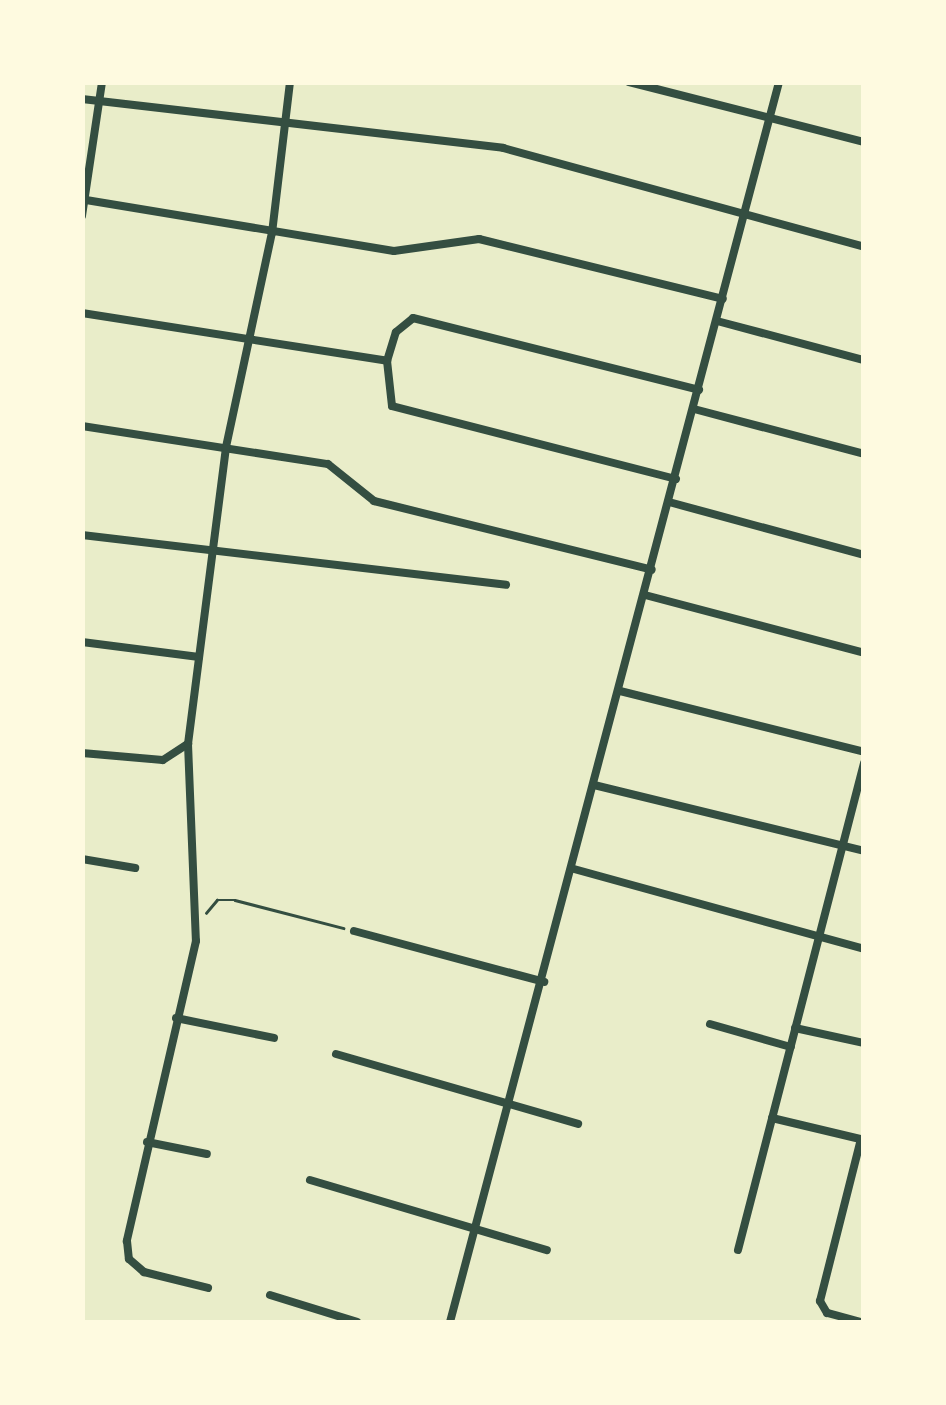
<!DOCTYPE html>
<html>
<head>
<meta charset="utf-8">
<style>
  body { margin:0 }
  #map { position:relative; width:946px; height:1405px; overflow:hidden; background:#e9edc9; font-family:"Space Grotesk",sans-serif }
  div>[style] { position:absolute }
  .path>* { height:2.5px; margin:-1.25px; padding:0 1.25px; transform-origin:1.25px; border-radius:1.25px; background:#344e41 }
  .minor>* { height:8px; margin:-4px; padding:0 4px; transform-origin:4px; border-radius:4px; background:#344e41 }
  span { translate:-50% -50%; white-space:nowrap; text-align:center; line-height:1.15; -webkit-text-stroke:10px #fefae0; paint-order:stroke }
  .frame { position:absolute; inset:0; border:85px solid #fefae0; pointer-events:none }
</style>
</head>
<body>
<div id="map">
  <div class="path">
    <i style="left:206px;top:913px;width:17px;rotate:-50deg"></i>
    <i style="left:217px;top:900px;width:18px"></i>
    <i style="left:235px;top:900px;width:112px;rotate:14.5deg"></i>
  </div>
  <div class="minor">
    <i style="left:629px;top:82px;width:243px;rotate:14.3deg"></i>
    <i style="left:82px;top:99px;width:424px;rotate:6.6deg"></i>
    <i style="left:503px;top:148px;width:374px;rotate:15.3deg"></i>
    <i style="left:86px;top:200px;width:312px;rotate:9.4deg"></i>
    <i style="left:394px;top:251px;width:86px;rotate:-8deg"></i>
    <i style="left:479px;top:239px;width:251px;rotate:13.8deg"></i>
    <i style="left:82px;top:216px;width:135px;rotate:-81.5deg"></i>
    <i style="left:82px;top:313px;width:309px;rotate:8.9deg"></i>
    <i style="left:717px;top:321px;width:152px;rotate:14.9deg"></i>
    <i style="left:694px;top:409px;width:176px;rotate:14.8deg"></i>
    <i style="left:82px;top:426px;width:249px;rotate:8.8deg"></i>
    <i style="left:328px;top:464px;width:59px;rotate:38.8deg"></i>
    <i style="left:374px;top:501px;width:286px;rotate:13.9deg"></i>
    <i style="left:676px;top:479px;width:293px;rotate:-165.6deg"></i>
    <i style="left:392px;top:406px;width:45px;rotate:-96.3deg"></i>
    <i style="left:387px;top:361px;width:30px;rotate:-73deg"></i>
    <i style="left:396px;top:332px;width:22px;rotate:-39deg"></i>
    <i style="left:413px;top:318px;width:295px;rotate:14.1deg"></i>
    <i style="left:669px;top:502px;width:202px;rotate:15.2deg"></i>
    <i style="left:82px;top:535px;width:427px;rotate:6.7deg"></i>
    <i style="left:645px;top:595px;width:227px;rotate:14.8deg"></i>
    <i style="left:82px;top:642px;width:118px;rotate:7.3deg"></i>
    <i style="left:620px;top:691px;width:252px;rotate:14deg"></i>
    <i style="left:188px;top:744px;width:197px;rotate:87.7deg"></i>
    <i style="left:196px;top:941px;width:308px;rotate:103deg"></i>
    <i style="left:127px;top:1241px;width:18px;rotate:84deg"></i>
    <i style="left:129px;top:1259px;width:20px;rotate:41deg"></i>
    <i style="left:144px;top:1272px;width:66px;rotate:14deg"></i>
    <i style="left:82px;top:753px;width:81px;rotate:4.9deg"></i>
    <i style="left:163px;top:760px;width:30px;rotate:-33deg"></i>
    <i style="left:188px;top:744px;width:299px;rotate:-82.7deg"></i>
    <i style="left:226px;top:447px;width:219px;rotate:-77.9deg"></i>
    <i style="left:272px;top:233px;width:152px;rotate:-83.2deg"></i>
    <i style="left:594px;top:785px;width:278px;rotate:13.7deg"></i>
    <i style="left:82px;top:859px;width:54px;rotate:9.6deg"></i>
    <i style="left:574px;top:869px;width:301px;rotate:15.4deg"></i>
    <i style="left:354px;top:931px;width:197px;rotate:15deg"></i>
    <i style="left:176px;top:1018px;width:100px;rotate:11.5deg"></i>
    <i style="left:710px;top:1024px;width:84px;rotate:15.9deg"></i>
    <i style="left:795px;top:1028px;width:71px;rotate:12.3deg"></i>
    <i style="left:336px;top:1054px;width:252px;rotate:16.1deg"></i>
    <i style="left:772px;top:1118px;width:95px;rotate:13.4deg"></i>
    <i style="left:147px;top:1142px;width:61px;rotate:11.3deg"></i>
    <i style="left:310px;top:1180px;width:247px;rotate:16.5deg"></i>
    <i style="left:738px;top:1250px;width:503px;rotate:-75.49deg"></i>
    <i style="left:270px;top:1295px;width:91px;rotate:17.2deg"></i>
    <i style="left:450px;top:1322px;width:1283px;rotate:-75.14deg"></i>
    <i style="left:861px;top:1322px;width:35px;rotate:-165deg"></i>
    <i style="left:827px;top:1313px;width:14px;rotate:-120deg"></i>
    <i style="left:820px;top:1301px;width:167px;rotate:-75.8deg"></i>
  </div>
  <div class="frame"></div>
</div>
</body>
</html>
